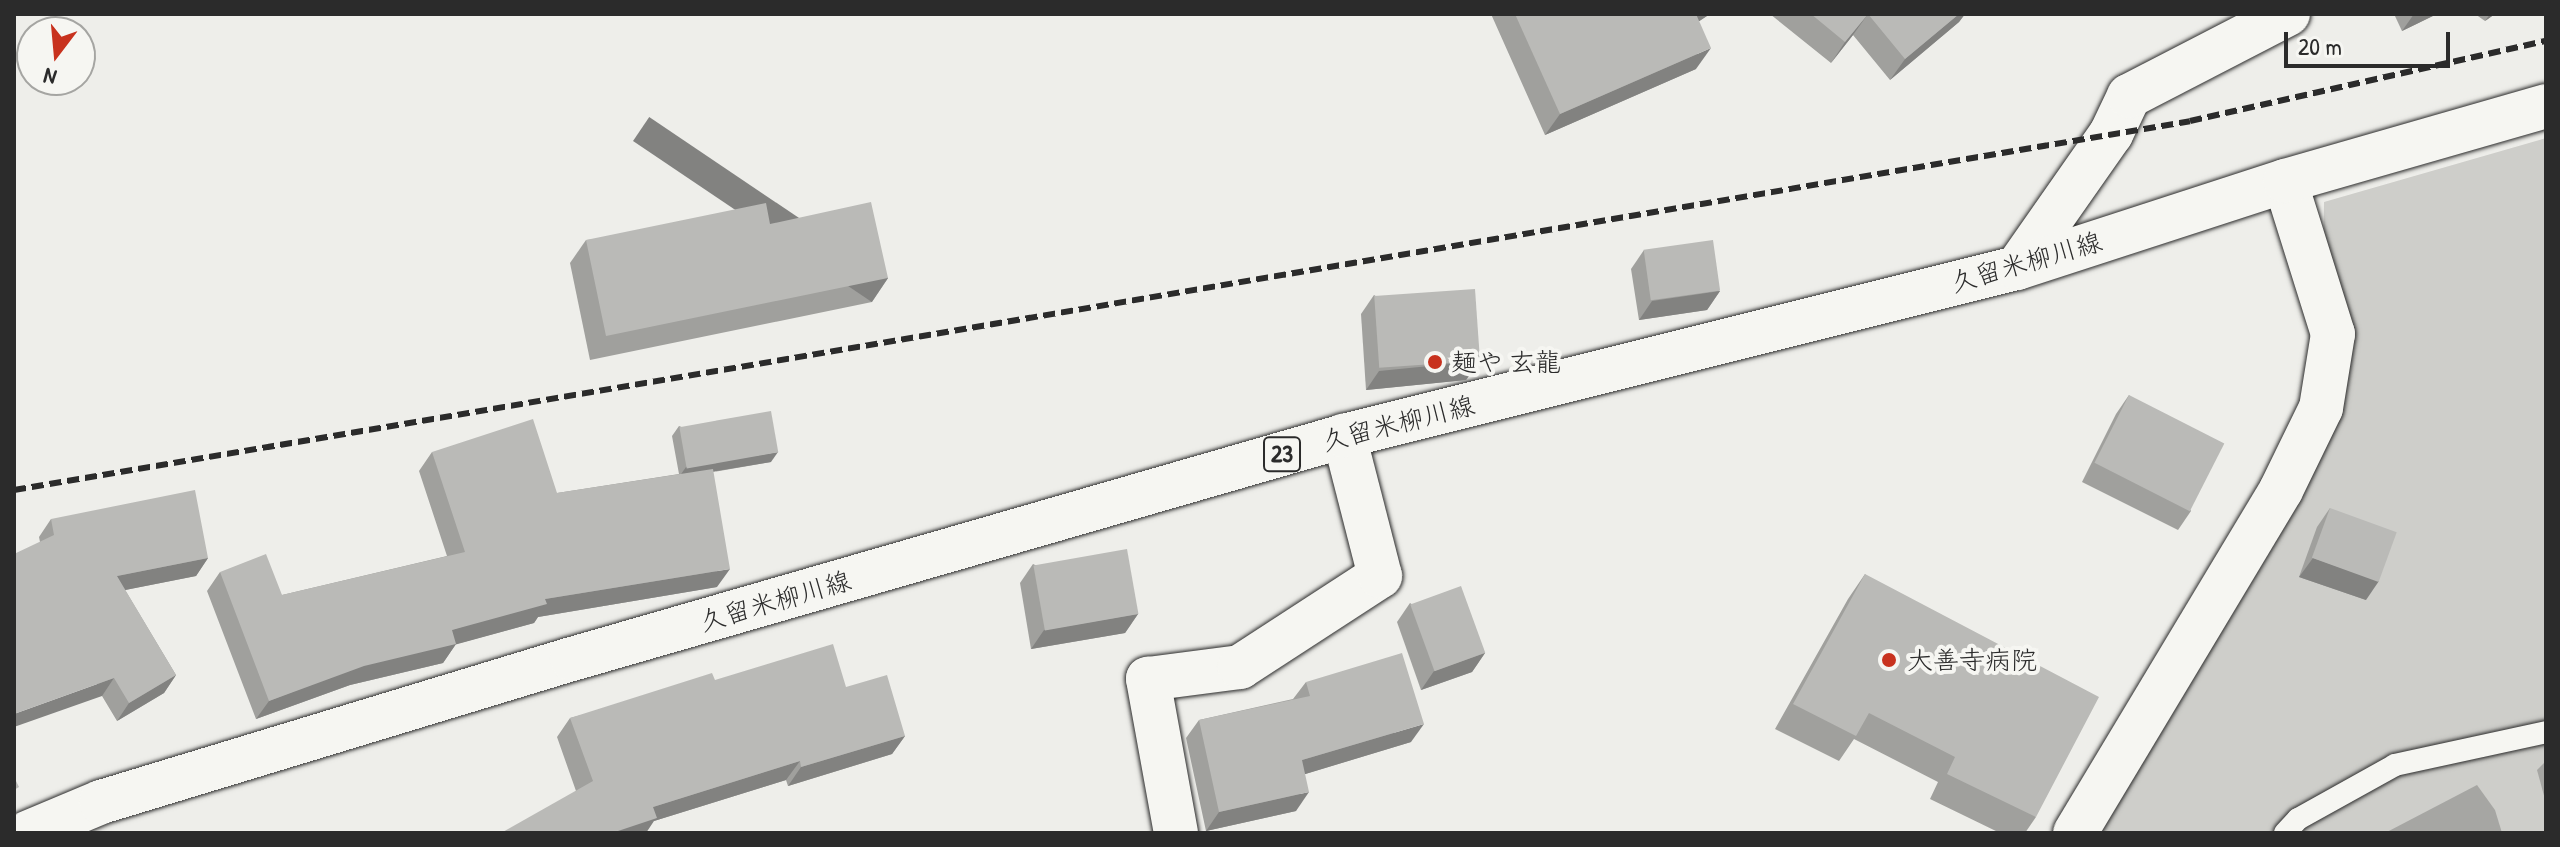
<!DOCTYPE html>
<html>
<head>
<meta charset="utf-8">
<style>
  body { margin:0 }
  #map { position:relative; width:2560px; height:847px; overflow:hidden; background:#eeeeea; font-family:"Patrick Hand","Klee One",sans-serif }
  div>[style] { position:absolute }
  .green>* { inset:0; background:#cececa }
  .water>* { inset:0; background:#a6a6a3 }
  .roads { filter:drop-shadow(0 0 2px #2b2b2b) drop-shadow(0 0 2px #2b2b2b) }
  .service>* { height:22px; margin:-11px; padding:0 11px; transform-origin:11px; border-radius:11px; background:#f6f6f2 }
  .minor>* { height:44px; margin:-22px; padding:0 22px; transform-origin:22px; border-radius:22px; background:#f6f6f2 }
  .primary>* { height:44px; margin:-22px; padding:0 22px; transform-origin:22px; border-radius:22px; background:#f6f6f2 }
  .rail>* { height:6px; margin-top:-3px; transform-origin:0; background:repeating-linear-gradient(90deg,#2b2b2b 0 12px,transparent 0 18px) }
  .wall>* { inset:0; background:#a0a09d }
  .shaded-wall>* { inset:0; background:#828280; transform-origin:0 0 }
  .building>* { inset:0; background:#babab7; transform-origin:0 0 }
  .dots>* { width:22px; height:22px; translate:-50% -50%; box-sizing:border-box; border:4px solid #f6f6f2; border-radius:50% }
  span { translate:-50% -50%; white-space:nowrap; text-align:center; line-height:1.15; -webkit-text-stroke:8px #f6f6f2; paint-order:stroke }
  .shield-label span { padding:2px 6px; background:#f6f6f2; border:2px solid; border-radius:6px; -webkit-text-stroke-width:0 }
  .shield-label { font-size:24px; color:#2b2b2b; font-weight:700 }
  .street-label { font-size:26px; color:#2b2b2b }
  .poi-label { font-size:26px; color:#2b2b2b }
  .left { translate:0 -50%; text-align:left }
  .frame { position:absolute; inset:0; border:16px solid #2b2b2b; pointer-events:none }
  .north { position:absolute; left:16px; top:16px; width:80px; height:80px; box-sizing:border-box; background:#f6f6f2; border:2px solid #a5a5a2; border-radius:50%; rotate:196deg; font-size:22px; font-weight:700; line-height:32px; text-align:center; color:#2b2b2b }
  .north::after { content:''; display:block; margin:auto; width:28px; height:36px; background:#c8321e; clip-path:polygon(50% 0,100% 100%,50% 72%,0 100%) }
  .scale { position:absolute; left:2284px; top:32px; width:166px; height:36px; box-sizing:border-box; border:4px solid #2b2b2b; border-top:0; padding-left:10px; font-size:24px; line-height:28px; white-space:nowrap; color:#2b2b2b; -webkit-text-stroke:6px #f6f6f2; paint-order:stroke }
</style>
</head>
<body>
<div id="map">
  <div class="green">
    <i style="clip-path:polygon(2546px 138px,2546px 833px,2083px 833px,2348px 336px,2323px 272px,2324px 202px)"></i>
  </div>
  <div class="water">
    <i style="clip-path:polygon(2546px 761px,2546px 803px,2537px 770px)"></i>
    <i style="clip-path:polygon(2477px 785px,2495px 810px,2502px 833px,2385px 833px)"></i>
  </div>
  <div class="roads">
    <div class="service">
      <i style="left:2285px;top:833px;width:19px;rotate:-47deg"></i>
      <i style="left:2298px;top:819px;width:111px;rotate:-29.1deg"></i>
      <i style="left:2395px;top:765px;width:155px;rotate:-12.3deg"></i>
    </div>
    <div class="minor">
      <i style="left:2017px;top:268px;width:164px;rotate:-55deg"></i>
      <i style="left:2111px;top:134px;width:42px;rotate:-64.7deg"></i>
      <i style="left:2129px;top:96px;width:179px;rotate:-27.3deg"></i>
      <i style="left:1176px;top:833px;width:157px;rotate:-100.3deg"></i>
      <i style="left:1148px;top:679px;width:93px;rotate:-7.4deg"></i>
      <i style="left:1240px;top:667px;width:167px;rotate:-33deg"></i>
      <i style="left:1380px;top:576px;width:145px;rotate:-104.4deg"></i>
      <i style="left:2075px;top:833px;width:400px;rotate:-59deg"></i>
      <i style="left:2281px;top:490px;width:91px;rotate:-64deg"></i>
      <i style="left:2321px;top:408px;width:75px;rotate:-80.8deg"></i>
      <i style="left:2333px;top:334px;width:160px;rotate:-107.4deg"></i>
    </div>
    <div class="primary">
      <i style="left:27px;top:833px;width:80px;rotate:-22.7deg"></i>
      <i style="left:101px;top:802px;width:492px;rotate:-16.9deg"></i>
      <i style="left:572px;top:659px;width:804px;rotate:-16.11deg"></i>
      <i style="left:1344px;top:436px;width:694px;rotate:-14.02deg"></i>
      <i style="left:2017px;top:268px;width:282px;rotate:-18deg"></i>
      <i style="left:2285px;top:181px;width:272px;rotate:-16deg"></i>
    </div>
  </div>
  <div class="rail">
    <i style="left:14px;top:490px;width:2207px;rotate:-9.62deg"></i>
    <i style="left:2190px;top:121px;width:365px;rotate:-12.7deg"></i>
  </div>
  <div class="wall">
    <i style="clip-path:polygon(1491px 14px,1710px 14px,1699px 21px,1696px 69px,1545px 135px)"></i>
    <i style="clip-path:polygon(1770px 14px,1965px 14px,1959px 22px,1890px 80px,1853px 35px,1831px 63px)"></i>
    <i style="clip-path:polygon(2394px 14px,2437px 14px,2402px 31px)"></i>
    <i style="clip-path:polygon(2475px 14px,2495px 14px,2485px 21px)"></i>
    <i style="clip-path:polygon(770px 224px,888px 278px,872px 302px,590px 360px,570px 263px,586px 240px)"></i>
    <i style="clip-path:polygon(1644px 250px,1720px 291px,1707px 310px,1639px 320px,1631px 269px)"></i>
    <i style="clip-path:polygon(1374px 295px,1480px 361px,1466px 380px,1366px 390px,1361px 314px)"></i>
    <i style="clip-path:polygon(2129px 395px,2191px 511px,2178px 530px,2082px 482px,2116px 414px)"></i>
    <i style="clip-path:polygon(679px 426px,771px 462px,713px 472px,717px 587px,538px 617px,534px 623px,456px 644px,443px 663px,350px 685px,256px 719px,207px 591px,220px 572px,282px 595px,447px 556px,419px 471px,432px 452px,557px 493px,679px 474px,672px 436px)"></i>
    <i style="clip-path:polygon(2330px 508px,2366px 600px,2299px 577px,2317px 527px)"></i>
    <i style="clip-path:polygon(51px 519px,208px 558px,196px 576px,125px 590px,176px 675px,164px 693px,117px 721px,102px 696px,40px 542px,39px 537px)"></i>
    <i style="clip-path:polygon(1033px 564px,1138px 614px,1125px 633px,1031px 649px,1020px 583px)"></i>
    <i style="clip-path:polygon(1865px 574px,2036px 817px,2025px 833px,2000px 833px,1930px 799px,1938px 782px,1854px 739px,1839px 761px,1775px 729px,1848px 599px)"></i>
    <i style="clip-path:polygon(1410px 603px,1485px 653px,1472px 672px,1421px 690px,1397px 622px)"></i>
    <i style="clip-path:polygon(715px 680px,846px 687px,905px 736px,892px 754px,788px 786px,786px 780px,654px 821px,576px 791px,557px 737px,570px 718px)"></i>
    <i style="clip-path:polygon(1306px 682px,1411px 742px,1305px 774px,1296px 811px,1206px 831px,1186px 738px,1199px 720px,1293px 699px)"></i>
  </div>
  <div class="shaded-wall">
    <i style="clip-path:polygon(1694px 14px,1710px 14px,1680px 34px)"></i>
    <i style="clip-path:polygon(1868px 14px,1853px 35px,1831px 63px,1845px 42px)"></i>
    <i style="clip-path:polygon(1959px 14px,1965px 14px,1959px 22px,1890px 80px,1905px 59px)"></i>
    <i style="clip-path:polygon(2414px 14px,2437px 14px,2402px 31px)"></i>
    <i style="clip-path:polygon(2490px 14px,2495px 14px,2485px 21px)"></i>
    <i style="clip-path:polygon(1711px 48px,1696px 69px,1545px 135px,1560px 114px)"></i>
    <i style="left:888px;top:278px;width:29px;height:288px;rotate:124deg"></i>
    <i style="clip-path:polygon(1720px 291px,1707px 310px,1639px 320px,1652px 301px)"></i>
    <i style="clip-path:polygon(1480px 361px,1466px 380px,1366px 390px,1379px 371px)"></i>
    <i style="clip-path:polygon(778px 452px,771px 462px,679px 477px,686px 467px)"></i>
    <i style="clip-path:polygon(208px 558px,196px 576px,105px 594px,117px 576px)"></i>
    <i style="clip-path:polygon(2313px 558px,2379px 581px,2366px 600px,2299px 577px)"></i>
    <i style="clip-path:polygon(730px 569px,717px 587px,538px 617px,534px 623px,454px 645px,456px 644px,443px 663px,350px 685px,256px 719px,269px 701px,452px 630px,545px 599px)"></i>
    <i style="clip-path:polygon(1138px 614px,1125px 633px,1031px 649px,1044px 630px)"></i>
    <i style="clip-path:polygon(1485px 653px,1472px 672px,1421px 690px,1434px 671px)"></i>
    <i style="clip-path:polygon(176px 675px,164px 693px,117px 721px,129px 703px)"></i>
    <i style="clip-path:polygon(114px 678px,102px 696px,14px 727px,14px 714px)"></i>
    <i style="clip-path:polygon(1424px 724px,1411px 742px,1289px 779px,1302px 760px)"></i>
    <i style="clip-path:polygon(905px 736px,892px 754px,788px 786px,801px 767px)"></i>
    <i style="clip-path:polygon(800px 761px,786px 780px,654px 821px,646px 833px,612px 833px,653px 807px)"></i>
    <i style="clip-path:polygon(1309px 792px,1296px 811px,1206px 831px,1219px 812px)"></i>
  </div>
  <div class="building">
    <i style="clip-path:polygon(1515px 14px,1696px 14px,1711px 48px,1560px 114px)"></i>
    <i style="clip-path:polygon(1811px 14px,1959px 14px,1905px 59px,1868px 14px,1845px 42px)"></i>
    <i style="clip-path:polygon(871px 202px,888px 278px,606px 336px,586px 240px,766px 203px,770px 224px)"></i>
    <i style="left:1713px;top:240px;width:51px;height:70px;rotate:82deg"></i>
    <i style="left:1475px;top:289px;width:72px;height:101px;rotate:86deg"></i>
    <i style="left:2129px;top:395px;width:107px;height:76px;rotate:27deg"></i>
    <i style="left:771px;top:411px;width:42px;height:93px;rotate:80deg"></i>
    <i style="clip-path:polygon(533px 419px,557px 493px,713px 469px,730px 569px,545px 599px,547px 604px,452px 630px,456px 644px,364px 666px,269px 701px,220px 572px,266px 554px,282px 595px,465px 552px,432px 452px)"></i>
    <i style="clip-path:polygon(195px 490px,208px 558px,117px 576px,176px 675px,129px 703px,114px 678px,14px 714px,14px 554px,54px 535px,51px 519px)"></i>
    <i style="left:2330px;top:508px;width:71px;height:53px;rotate:20deg"></i>
    <i style="left:1127px;top:549px;width:66px;height:95px;rotate:80deg"></i>
    <i style="clip-path:polygon(1865px 574px,2099px 697px,2036px 817px,1947px 774px,1955px 757px,1869px 713px,1856px 736px,1793px 704px)"></i>
    <i style="left:1461px;top:586px;width:71px;height:54px;rotate:70deg"></i>
    <i style="clip-path:polygon(833px 644px,846px 687px,887px 675px,905px 736px,801px 767px,800px 761px,653px 807px,657px 818px,612px 833px,501px 833px,593px 781px,570px 718px,712px 673px,715px 680px)"></i>
    <i style="clip-path:polygon(1402px 653px,1424px 724px,1302px 760px,1309px 792px,1219px 812px,1199px 720px,1310px 696px,1306px 682px)"></i>
    <i style="clip-path:polygon(14px 777px,19px 787px,14px 790px)"></i>
  </div>
  <div class="dots">
    <i style="left:1435px;top:362px;background:#c8321e"></i>
    <i style="left:1889px;top:660px;background:#c8321e"></i>
  </div>
  <div class="shield-label">
    <span style="left:1282px;top:454px">23</span>
  </div>
  <div class="street-label">
    <span style="left:2026px;top:262px;rotate:-16deg">久留米柳川線</span>
    <span style="left:1398px;top:423px;rotate:-14deg">久留米柳川線</span>
    <span style="left:775px;top:601px;rotate:-16deg">久留米柳川線</span>
  </div>
  <div class="poi-label">
    <span class="left" style="left:1451px;top:362px">麺や 玄龍</span>
    <span class="left" style="left:1907px;top:660px">大善寺病院</span>
  </div>
  <div class="frame"></div>
  <div class="north">N</div>
  <div class="scale">20 m</div>
</div>
</body>
</html>
